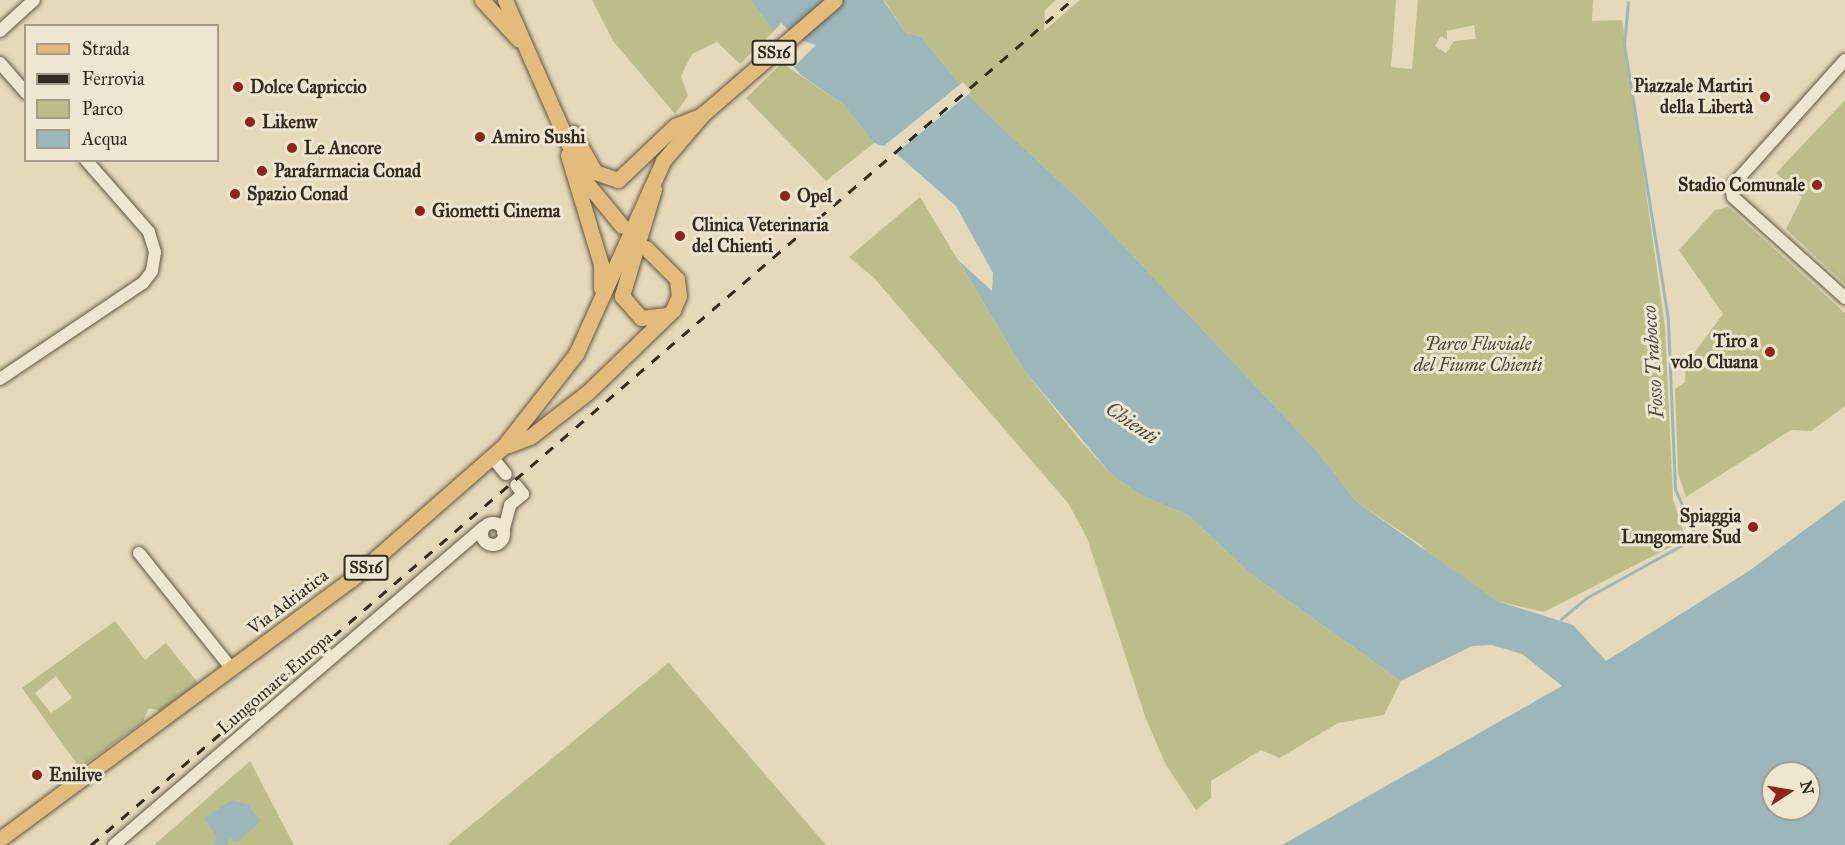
<!DOCTYPE html>
<html>
<head>
<meta charset="utf-8">
<style>
  body { margin:0 }
  #map { position:relative; width:1845px; height:845px; overflow:hidden; background:#e6d9b9; font-family:"IM FELL Great Primer",serif }
  div>[style] { position:absolute }
  .green>* { inset:0; background:#bdbd8a }
  .water>* { inset:0; background:#9cb7bb }
  .pier>* { inset:0; background:#e6d9b9; transform-origin:0 0 }
  .stream>* { height:3px; margin:-1.5px; padding:0 1.5px; transform-origin:1.5px; border-radius:1.5px; background:#9cb7bb }
  .roads { filter:drop-shadow(0 0 2px #605646) drop-shadow(0 0 2px #605646) }
  .minor>* { height:12px; margin:-6px; padding:0 6px; transform-origin:6px; border-radius:6px; background:#efe6d2 }
  .minor>.ring { margin:-6px; padding:0; box-sizing:content-box; background:none; border:12px solid #efe6d2; border-radius:50% }
  .major>* { height:15px; margin:-7.5px; padding:0 7.5px; transform-origin:7.5px; border-radius:7.5px; background:#e3bc7c }
  .rail>* { height:3px; margin-top:-1.5px; transform-origin:0; background:repeating-linear-gradient(90deg,#342b20 0 10px,transparent 0 20px) }
  .dots>* { width:16px; height:16px; translate:-50% -50%; box-sizing:border-box; border:3px solid #efe6d2; border-radius:50% }
  span { translate:-50% -50%; white-space:nowrap; text-align:center; line-height:1.15; -webkit-text-stroke:6px #efe6d2; paint-order:stroke }
  .shield-label span { padding:2px 4px; background:#efe6d2; border:2px solid; border-radius:4px; -webkit-text-stroke-width:0 }
  .shield-label { font-size:16px; color:#342b20; font-weight:700 }
  .poi-label { font-size:18px; color:#342b20; font-weight:700 }
  .left { translate:0 -50%; text-align:left }
  .right { translate:-100% -50%; text-align:right }
  .park-label { font-size:18px; color:#4f4835; font-style:italic }
  .street-label { font-size:18px; color:#342b20 }
  .water-label { font-size:20px; color:#4e4e47; font-style:italic }
  .legend { position:absolute; left:24px; top:24px; width:195px; height:138px; box-sizing:border-box; background:#efe6d2; border:2px solid #a49b8b; margin:0; padding:8px 10px; list-style:none; font-size:18px; color:#342b20 }
  .legend li { display:flex; align-items:center; gap:12px; height:30px }
  .legend b { width:30px; border:2px solid #a49b8b }
  .north { position:absolute; left:1761px; top:761px; width:60px; height:60px; box-sizing:border-box; background:#efe6d2; border:2px solid #a49b8b; border-radius:50%; rotate:78deg; font-size:16px; font-weight:700; line-height:24px; text-align:center; color:#342b20 }
  .north::after { content:''; display:block; margin:auto; width:21px; height:27px; background:#8f2418; clip-path:polygon(50% 0,100% 100%,50% 72%,0 100%) }
</style>
</head>
<body>
<div id="map">
  <div class="green">
    <i style="clip-path:polygon(592px 0,750px 0,774px 31px,740px 64px,717px 42px,692px 54px,681px 76px,688px 96px,675px 114px,613px 41px)"></i>
    <i style="clip-path:polygon(evenodd,884px 0,1056px 0,1045px 10px,1044px 31px,1080px 0,1396px 0,1391px 67px,1412px 69px,1418px 0,1593px 0,1592px 21px,1622px 20px,1665px 327px,1673px 499px,1686px 539px,1544px 612px,1497px 601px,1435px 561px,1421px 545px,1357px 502px,1315px 449px,1089px 209px,976px 103px,920px 36px,906px 33px,884px 0,1474px 25px,1476px 39px,1454px 41px,1446px 53px,1435px 46px,1441px 36px,1447px 40px,1447px 31px,1474px 25px)"></i>
    <i style="clip-path:polygon(782px 63px,843px 104px,874px 143px,826px 181px,746px 98px)"></i>
    <i style="clip-path:polygon(1845px 100px,1845px 284px,1786px 229px,1802px 197px,1776px 173px)"></i>
    <i style="clip-path:polygon(920px 197px,1024px 370px,1078px 438px,1110px 473px,1137px 493px,1189px 516px,1251px 574px,1401px 681px,1384px 715px,1338px 723px,1280px 758px,1261px 750px,1211px 781px,1211px 798px,1196px 810px,1166px 765px,1146px 719px,1087px 538px,1068px 503px,874px 278px,849px 257px)"></i>
    <i style="clip-path:polygon(1728px 207px,1845px 313px,1845px 406px,1811px 431px,1791px 430px,1686px 497px,1678px 473px,1675px 389px,1685px 382px,1686px 364px,1723px 314px,1679px 250px,1715px 210px)"></i>
    <i style="clip-path:polygon(evenodd,115px 621px,145px 660px,166px 643px,198px 683px,160px 711px,149px 708px,143px 722px,80px 768px,22px 688px,115px 621px,56px 676px,72px 698px,51px 713px,35px 693px,56px 676px)"></i>
    <i style="clip-path:polygon(669px 663px,826px 845px,447px 845px,667px 664px)"></i>
    <i style="clip-path:polygon(250px 761px,294px 845px,154px 845px)"></i>
  </div>
  <div class="water">
    <i style="clip-path:polygon(evenodd,750px 0,883px 0,906px 33px,920px 36px,976px 103px,1089px 209px,1315px 449px,1357px 502px,1497px 601px,1573px 625px,1606px 661px,1749px 571px,1845px 500px,1845px 845px,1282px 845px,1562px 686px,1522px 654px,1492px 645px,1472px 646px,1401px 681px,1251px 574px,1189px 516px,1137px 493px,1110px 473px,1024px 370px,958px 260px,992px 291px,993px 273px,956px 206px,890px 148px,874px 143px,843px 104px,801px 75px,794px 67px,816px 45px,800px 40px,781px 23px,774px 31px,750px 0,1773px 773px,1809px 773px,1809px 809px,1773px 809px,1773px 773px)"></i>
    <i style="clip-path:polygon(232px 800px,247px 804px,261px 821px,236px 843px,230px 838px,227px 845px,213px 845px,217px 837px,204px 818px)"></i>
  </div>
  <div class="pier">
    <i style="left:963px;top:82px;width:13px;height:103px;rotate:51deg"></i>
  </div>
  <div class="stream">
    <i style="left:1561px;top:619px;width:33px;rotate:-40deg"></i>
    <i style="left:1586px;top:598px;width:120px;rotate:-28.9deg"></i>
    <i style="left:1691px;top:540px;width:9px;rotate:-69deg"></i>
    <i style="left:1694px;top:532px;width:47px;rotate:-113.8deg"></i>
    <i style="left:1675px;top:489px;width:170px;rotate:-92.4deg"></i>
    <i style="left:1668px;top:319px;width:278px;rotate:-99.1deg"></i>
    <i style="left:1624px;top:45px;width:43px;rotate:-84.7deg"></i>
  </div>
  <div class="roads">
    <div class="minor">
      <i style="left:0;top:31px;width:46px;rotate:-42.4deg"></i>
      <i style="left:1845px;top:60px;width:171px;rotate:131.9deg"></i>
      <i style="left:1731px;top:187px;width:10px;rotate:79deg"></i>
      <i style="left:1733px;top:197px;width:151px;rotate:42deg"></i>
      <i style="left:0;top:63px;width:40px;rotate:49deg"></i>
      <i style="left:0;top:379px;width:172px;rotate:-33.9deg"></i>
      <i style="left:143px;top:283px;width:15px;rotate:-53deg"></i>
      <i style="left:152px;top:271px;width:19px;rotate:-81deg"></i>
      <i style="left:155px;top:252px;width:21px;rotate:-107deg"></i>
      <i style="left:149px;top:232px;width:96px;rotate:-131.2deg"></i>
      <i style="left:492px;top:457px;width:22px;rotate:51deg"></i>
      <i class="ring" style="left:482px;top:523px;width:10px;height:10px"></i>
      <i style="left:503px;top:532px;width:28px;rotate:-75deg"></i>
      <i style="left:510px;top:505px;width:17px;rotate:-40deg"></i>
      <i style="left:523px;top:494px;width:11px;rotate:-128deg"></i>
      <i style="left:139px;top:553px;width:147px;rotate:51.3deg"></i>
      <i style="left:114px;top:845px;width:486px;rotate:-40.7deg"></i>
    </div>
    <div class="major">
      <i style="left:482px;top:0;width:54px;rotate:47.2deg"></i>
      <i style="left:505px;top:0;width:198px;rotate:66.2deg"></i>
      <i style="left:585px;top:181px;width:58px;rotate:50.6deg"></i>
      <i style="left:573px;top:133px;width:45px;rotate:60.6deg"></i>
      <i style="left:595px;top:172px;width:24px;rotate:19deg"></i>
      <i style="left:618px;top:180px;width:79px;rotate:-43.5deg"></i>
      <i style="left:675px;top:126px;width:29px;rotate:-22deg"></i>
      <i style="left:568px;top:155px;width:114px;rotate:73.2deg"></i>
      <i style="left:601px;top:264px;width:24px;rotate:90deg"></i>
      <i style="left:654px;top:189px;width:112px;rotate:106.7deg"></i>
      <i style="left:622px;top:296px;width:29px;rotate:49deg"></i>
      <i style="left:641px;top:318px;width:26px;rotate:-7deg"></i>
      <i style="left:509px;top:445px;width:22px;rotate:-21deg"></i>
      <i style="left:530px;top:437px;width:73px;rotate:-37.8deg"></i>
      <i style="left:588px;top:392px;width:118px;rotate:-44deg"></i>
      <i style="left:673px;top:310px;width:15px;rotate:-67deg"></i>
      <i style="left:679px;top:296px;width:17px;rotate:-97deg"></i>
      <i style="left:677px;top:279px;width:44px;rotate:-135deg"></i>
      <i style="left:0;top:839px;width:438px;rotate:-36.5deg"></i>
      <i style="left:352px;top:579px;width:202px;rotate:-41.2deg"></i>
      <i style="left:504px;top:446px;width:117px;rotate:-52deg"></i>
      <i style="left:576px;top:354px;width:212px;rotate:-65.7deg"></i>
      <i style="left:663px;top:161px;width:62px;rotate:-49.6deg"></i>
      <i style="left:703px;top:114px;width:174px;rotate:-40.8deg"></i>
    </div>
  </div>
  <div class="rail">
    <i style="left:91px;top:845px;width:1295px;rotate:-40.74deg"></i>
  </div>
  <div class="dots">
    <i style="left:238px;top:87px;background:#8f2418"></i>
    <i style="left:1765px;top:97px;background:#8f2418"></i>
    <i style="left:250px;top:122px;background:#8f2418"></i>
    <i style="left:480px;top:137px;background:#8f2418"></i>
    <i style="left:292px;top:148px;background:#8f2418"></i>
    <i style="left:262px;top:171px;background:#8f2418"></i>
    <i style="left:1817px;top:185px;background:#8f2418"></i>
    <i style="left:235px;top:194px;background:#8f2418"></i>
    <i style="left:785px;top:196px;background:#8f2418"></i>
    <i style="left:420px;top:211px;background:#8f2418"></i>
    <i style="left:680px;top:236px;background:#8f2418"></i>
    <i style="left:1770px;top:352px;background:#8f2418"></i>
    <i style="left:1753px;top:527px;background:#8f2418"></i>
    <i style="left:37px;top:775px;background:#8f2418"></i>
  </div>
  <div class="shield-label">
    <span style="left:774px;top:53px">SS16</span>
    <span style="left:366px;top:568px">SS16</span>
  </div>
  <div class="poi-label">
    <span class="left" style="left:250px;top:87px">Dolce Capriccio</span>
    <span class="right" style="left:1753px;top:97px">Piazzale Martiri<br>della Libertà</span>
    <span class="left" style="left:262px;top:122px">Likenw</span>
    <span class="left" style="left:492px;top:137px">Amiro Sushi</span>
    <span class="left" style="left:304px;top:148px">Le Ancore</span>
    <span class="left" style="left:274px;top:171px">Parafarmacia Conad</span>
    <span class="right" style="left:1805px;top:185px">Stadio Comunale</span>
    <span class="left" style="left:247px;top:194px">Spazio Conad</span>
    <span class="left" style="left:797px;top:196px">Opel</span>
    <span class="left" style="left:432px;top:211px">Giometti Cinema</span>
    <span class="left" style="left:692px;top:236px">Clinica Veterinaria<br>del Chienti</span>
    <span class="right" style="left:1758px;top:352px">Tiro a<br>volo Cluana</span>
    <span class="right" style="left:1741px;top:527px">Spiaggia<br>Lungomare Sud</span>
    <span class="left" style="left:49px;top:775px">Enilive</span>
  </div>
  <div class="park-label">
    <span style="left:1478px;top:355px">Parco Fluviale<br>del Fiume Chienti</span>
  </div>
  <div class="street-label">
    <span style="left:288px;top:602px;rotate:-37deg">Via Adriatica</span>
    <span style="left:275px;top:683px;rotate:-41deg">Lungomare Europa</span>
  </div>
  <div class="water-label">
    <span style="left:1653px;top:362px;rotate:-94deg">Fosso Trabocco</span>
    <span style="left:1132px;top:423px;rotate:35deg">Chienti</span>
  </div>
  <ul class="legend">
  <li><b style="height:8px;background:#e3bc7c"></b>Strada</li>
  <li><b style="height:8px;background:#342b20"></b>Ferrovia</li>
  <li><b style="height:16px;background:#bdbd8a"></b>Parco</li>
  <li><b style="height:16px;background:#9cb7bb"></b>Acqua</li>
  </ul>
  <div class="north">N</div>
</div>
</body>
</html>
